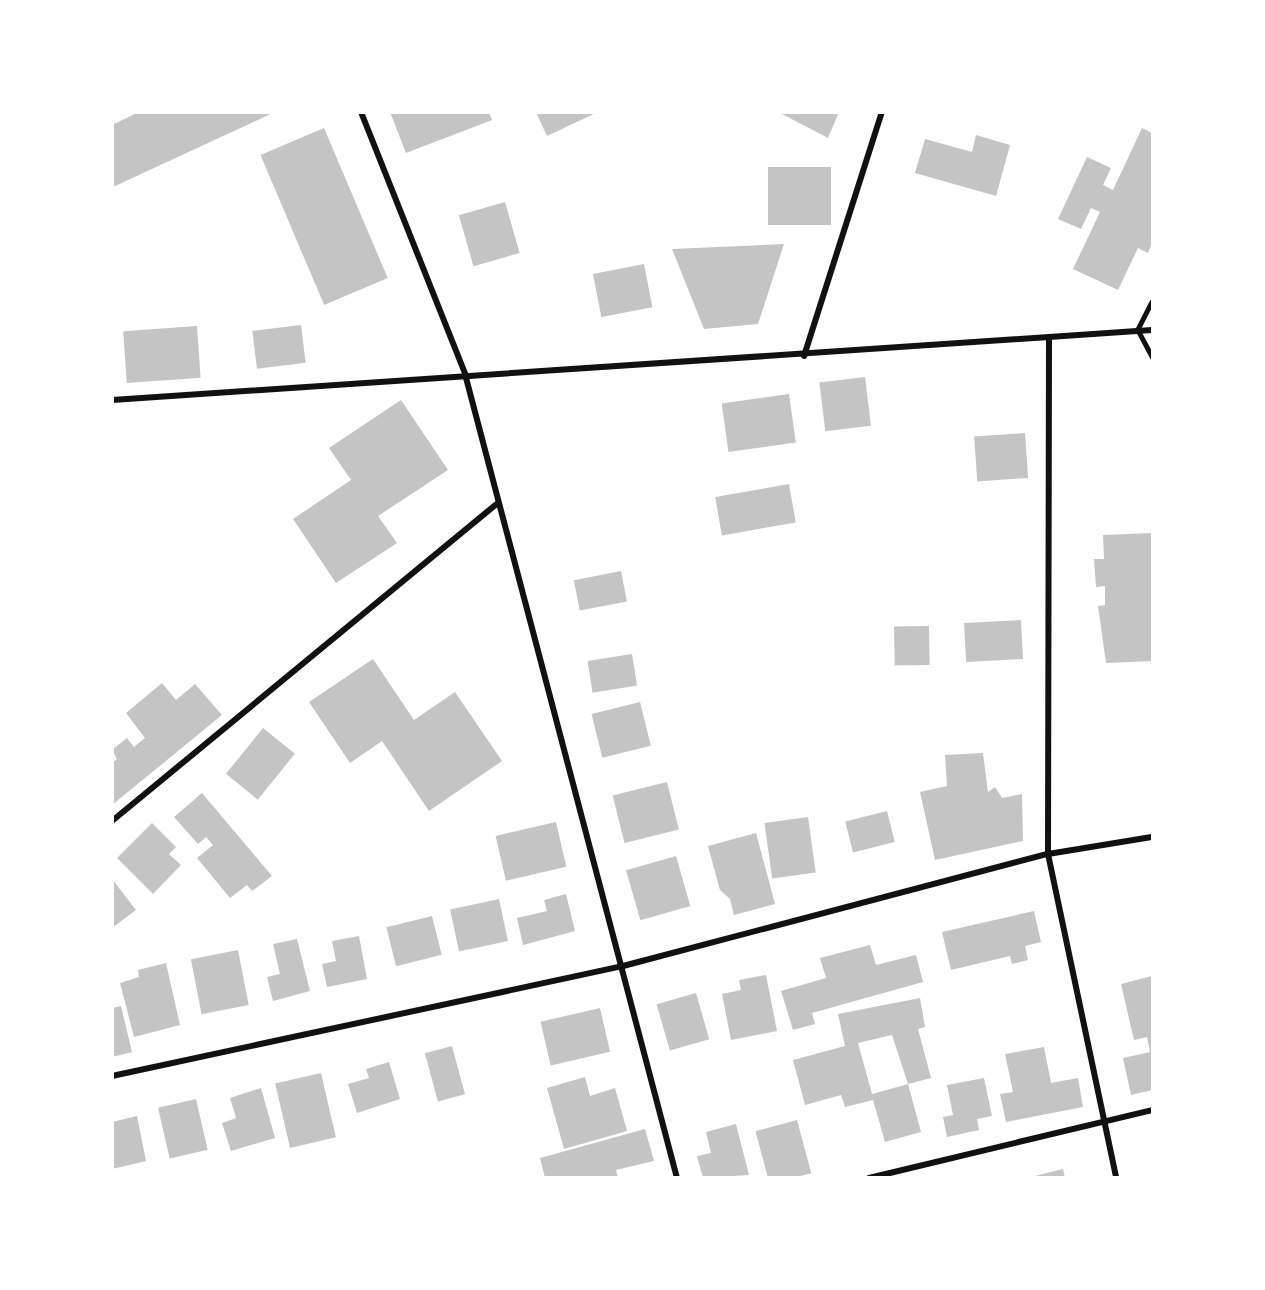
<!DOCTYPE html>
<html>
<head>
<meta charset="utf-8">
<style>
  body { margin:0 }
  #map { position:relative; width:1265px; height:1290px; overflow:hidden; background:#fff; font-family:Raleway,sans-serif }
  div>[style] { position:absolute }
  .building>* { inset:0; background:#c4c4c4; transform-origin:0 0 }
  .service>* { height:4.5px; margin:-2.25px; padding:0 2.25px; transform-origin:2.25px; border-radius:2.25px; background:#111 }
  .minor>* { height:6px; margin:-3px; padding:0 3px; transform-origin:3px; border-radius:3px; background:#111 }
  span { translate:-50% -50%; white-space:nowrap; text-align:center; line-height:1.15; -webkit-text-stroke:6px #fff; paint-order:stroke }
  .frame { position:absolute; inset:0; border:114px solid #fff; pointer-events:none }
</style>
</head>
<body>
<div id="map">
  <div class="building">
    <i style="clip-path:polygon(139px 112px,275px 112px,113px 187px,112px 125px)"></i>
    <i style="clip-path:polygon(390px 112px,489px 112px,492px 120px,406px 153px)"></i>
    <i style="clip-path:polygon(536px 112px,598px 112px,547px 136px)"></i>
    <i style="clip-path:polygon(778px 112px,839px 112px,828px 138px)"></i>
    <i style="left:324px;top:128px;width:163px;height:69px;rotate:67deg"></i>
    <i style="clip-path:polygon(1142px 128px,1152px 133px,1152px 243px,1148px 253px,1138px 248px,1118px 290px,1073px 269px,1100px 212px,1091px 208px,1081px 229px,1058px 219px,1087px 157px,1111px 168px,1103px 185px,1113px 190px)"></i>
    <i style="clip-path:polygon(976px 135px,1010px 145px,996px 196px,915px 173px,925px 139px,972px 152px)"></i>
    <i style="left:768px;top:167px;width:63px;height:58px"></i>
    <i style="left:505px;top:202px;width:53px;height:48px;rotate:74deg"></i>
    <i style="clip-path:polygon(784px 244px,758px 324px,704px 329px,672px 249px)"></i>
    <i style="left:644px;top:264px;width:44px;height:52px;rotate:79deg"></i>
    <i style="left:301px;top:325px;width:38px;height:49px;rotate:83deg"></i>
    <i style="left:197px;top:326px;width:52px;height:74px;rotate:86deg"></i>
    <i style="left:865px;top:377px;width:49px;height:46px;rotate:83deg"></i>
    <i style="left:789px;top:394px;width:49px;height:68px;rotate:82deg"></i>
    <i style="clip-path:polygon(401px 400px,448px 470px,378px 516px,397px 543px,336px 583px,293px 519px,351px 480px,329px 448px)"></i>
    <i style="left:1025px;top:433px;width:45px;height:51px;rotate:86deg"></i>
    <i style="left:789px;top:484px;width:39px;height:75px;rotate:80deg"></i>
    <i style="clip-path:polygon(1152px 533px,1152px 661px,1106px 663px,1098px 606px,1105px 605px,1105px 586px,1096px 587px,1094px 559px,1104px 559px,1103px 535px)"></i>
    <i style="left:621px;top:571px;width:31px;height:48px;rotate:79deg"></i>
    <i style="left:1021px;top:620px;width:39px;height:57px;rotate:87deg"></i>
    <i style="left:929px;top:626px;width:39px;height:35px;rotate:89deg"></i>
    <i style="left:632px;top:654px;width:32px;height:45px;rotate:81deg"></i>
    <i style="clip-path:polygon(373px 659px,414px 720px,455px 692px,502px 761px,429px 811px,382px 741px,350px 763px,309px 702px)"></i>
    <i style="clip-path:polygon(162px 683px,176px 700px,195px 684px,222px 715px,112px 805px,112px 763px,117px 759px,112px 750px,127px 738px,134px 747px,145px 738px,126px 713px)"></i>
    <i style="left:640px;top:702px;width:45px;height:50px;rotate:76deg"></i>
    <i style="left:263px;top:728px;width:41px;height:59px;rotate:39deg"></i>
    <i style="clip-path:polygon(983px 753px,988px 792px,995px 787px,1002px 798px,1022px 794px,1023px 841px,935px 860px,920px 792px,947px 786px,945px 755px)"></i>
    <i style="left:667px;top:782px;width:49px;height:56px;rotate:76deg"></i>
    <i style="clip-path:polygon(202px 793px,272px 876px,252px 891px,247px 885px,230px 898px,197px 858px,213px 845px,206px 837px,198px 844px,174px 817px)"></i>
    <i style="left:887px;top:811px;width:32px;height:43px;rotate:76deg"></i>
    <i style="left:808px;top:817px;width:56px;height:44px;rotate:82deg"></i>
    <i style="left:556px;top:822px;width:46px;height:62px;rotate:77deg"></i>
    <i style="clip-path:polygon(152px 823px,176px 847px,169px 854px,181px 865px,153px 894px,117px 858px)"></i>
    <i style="clip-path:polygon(756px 833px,775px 904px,734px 915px,730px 899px,720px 890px,708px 846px)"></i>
    <i style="left:676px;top:856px;width:52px;height:52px;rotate:74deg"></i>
    <i style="clip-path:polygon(112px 879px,136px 910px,112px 928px)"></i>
    <i style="clip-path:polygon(566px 894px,575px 931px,523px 945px,517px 918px,547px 911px,544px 900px)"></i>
    <i style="left:499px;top:899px;width:43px;height:50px;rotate:78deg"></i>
    <i style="clip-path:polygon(1034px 911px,1041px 942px,1025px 946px,1028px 960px,1012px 964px,1010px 956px,951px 970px,942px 932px)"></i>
    <i style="left:432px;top:916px;width:40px;height:47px;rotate:76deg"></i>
    <i style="clip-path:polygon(359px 936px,367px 979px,327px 987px,322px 964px,336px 961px,332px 941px)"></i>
    <i style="clip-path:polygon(297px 939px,310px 991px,273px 1001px,267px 977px,280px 974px,273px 944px)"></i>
    <i style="clip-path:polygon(870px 945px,876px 965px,916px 955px,923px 982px,812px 1013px,815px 1024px,793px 1030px,781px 991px,826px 978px,820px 958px)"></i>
    <i style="left:238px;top:950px;width:56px;height:48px;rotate:79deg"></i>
    <i style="clip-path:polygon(166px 963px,180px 1025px,134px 1037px,120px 983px,139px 977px,138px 970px)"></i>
    <i style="clip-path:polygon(766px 975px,777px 1031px,731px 1040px,722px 994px,741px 990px,739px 980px)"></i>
    <i style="clip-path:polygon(1152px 976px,1152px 1090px,1131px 1095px,1123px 1058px,1150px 1052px,1147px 1037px,1134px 1040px,1121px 984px)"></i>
    <i style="left:696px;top:993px;width:48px;height:41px;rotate:74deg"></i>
    <i style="clip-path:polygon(920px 998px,925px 1027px,918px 1029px,931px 1078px,908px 1084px,892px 1035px,858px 1043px,872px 1094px,908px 1084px,921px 1132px,885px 1142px,873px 1100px,845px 1107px,841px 1095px,805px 1105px,793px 1060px,845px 1046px,838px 1014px)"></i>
    <i style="clip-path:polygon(121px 1006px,132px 1052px,112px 1057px,112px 1008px)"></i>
    <i style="left:600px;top:1008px;width:45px;height:61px;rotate:77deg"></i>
    <i style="left:452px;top:1046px;width:50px;height:28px;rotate:75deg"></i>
    <i style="clip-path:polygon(1044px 1047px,1051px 1083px,1078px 1078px,1083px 1107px,1006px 1122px,1000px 1094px,1013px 1092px,1005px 1054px)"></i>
    <i style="clip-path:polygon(389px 1062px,400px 1099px,357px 1113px,348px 1084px,369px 1078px,366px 1069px)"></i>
    <i style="left:321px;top:1073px;width:66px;height:47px;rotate:77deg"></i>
    <i style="clip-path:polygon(585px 1077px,590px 1096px,615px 1088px,627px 1131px,564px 1149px,547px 1088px)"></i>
    <i style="clip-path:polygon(984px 1078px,992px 1116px,977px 1119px,979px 1130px,947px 1137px,943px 1117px,953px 1115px,947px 1085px)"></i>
    <i style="clip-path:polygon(261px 1088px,275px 1138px,231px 1151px,222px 1123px,236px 1118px,230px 1098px)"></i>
    <i style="left:196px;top:1099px;width:52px;height:39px;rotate:77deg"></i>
    <i style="clip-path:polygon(137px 1116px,146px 1161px,112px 1169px,112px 1122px)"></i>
    <i style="left:797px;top:1120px;width:55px;height:43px;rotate:75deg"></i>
    <i style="clip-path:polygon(736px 1124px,749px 1175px,703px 1178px,697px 1156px,711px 1153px,706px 1132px)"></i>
    <i style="clip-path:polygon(645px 1129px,654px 1161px,616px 1170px,618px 1178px,545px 1178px,540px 1158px)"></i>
    <i style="clip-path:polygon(1063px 1169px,1065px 1178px,1031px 1178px,1031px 1177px)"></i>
  </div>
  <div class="service">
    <i style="left:1152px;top:302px;width:31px;rotate:117deg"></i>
    <i style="left:1138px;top:330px;width:30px;rotate:62deg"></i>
  </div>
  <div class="minor">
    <i style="left:361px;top:112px;width:282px;rotate:68.3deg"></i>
    <i style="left:465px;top:374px;width:831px;rotate:75.23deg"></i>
    <i style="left:1049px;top:338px;width:516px;rotate:90.11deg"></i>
    <i style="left:1048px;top:854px;width:331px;rotate:78.1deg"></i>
    <i style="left:804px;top:356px;width:256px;rotate:-72.3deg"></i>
    <i style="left:112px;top:400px;width:1042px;rotate:-3.85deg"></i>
    <i style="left:112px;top:821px;width:498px;rotate:-39.5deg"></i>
    <i style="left:112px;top:1076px;width:523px;rotate:-12.15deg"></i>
    <i style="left:623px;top:966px;width:440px;rotate:-14.8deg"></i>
    <i style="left:1048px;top:854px;width:105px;rotate:-9.3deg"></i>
    <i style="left:869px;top:1178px;width:291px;rotate:-13.5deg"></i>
  </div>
  <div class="frame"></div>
</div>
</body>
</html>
